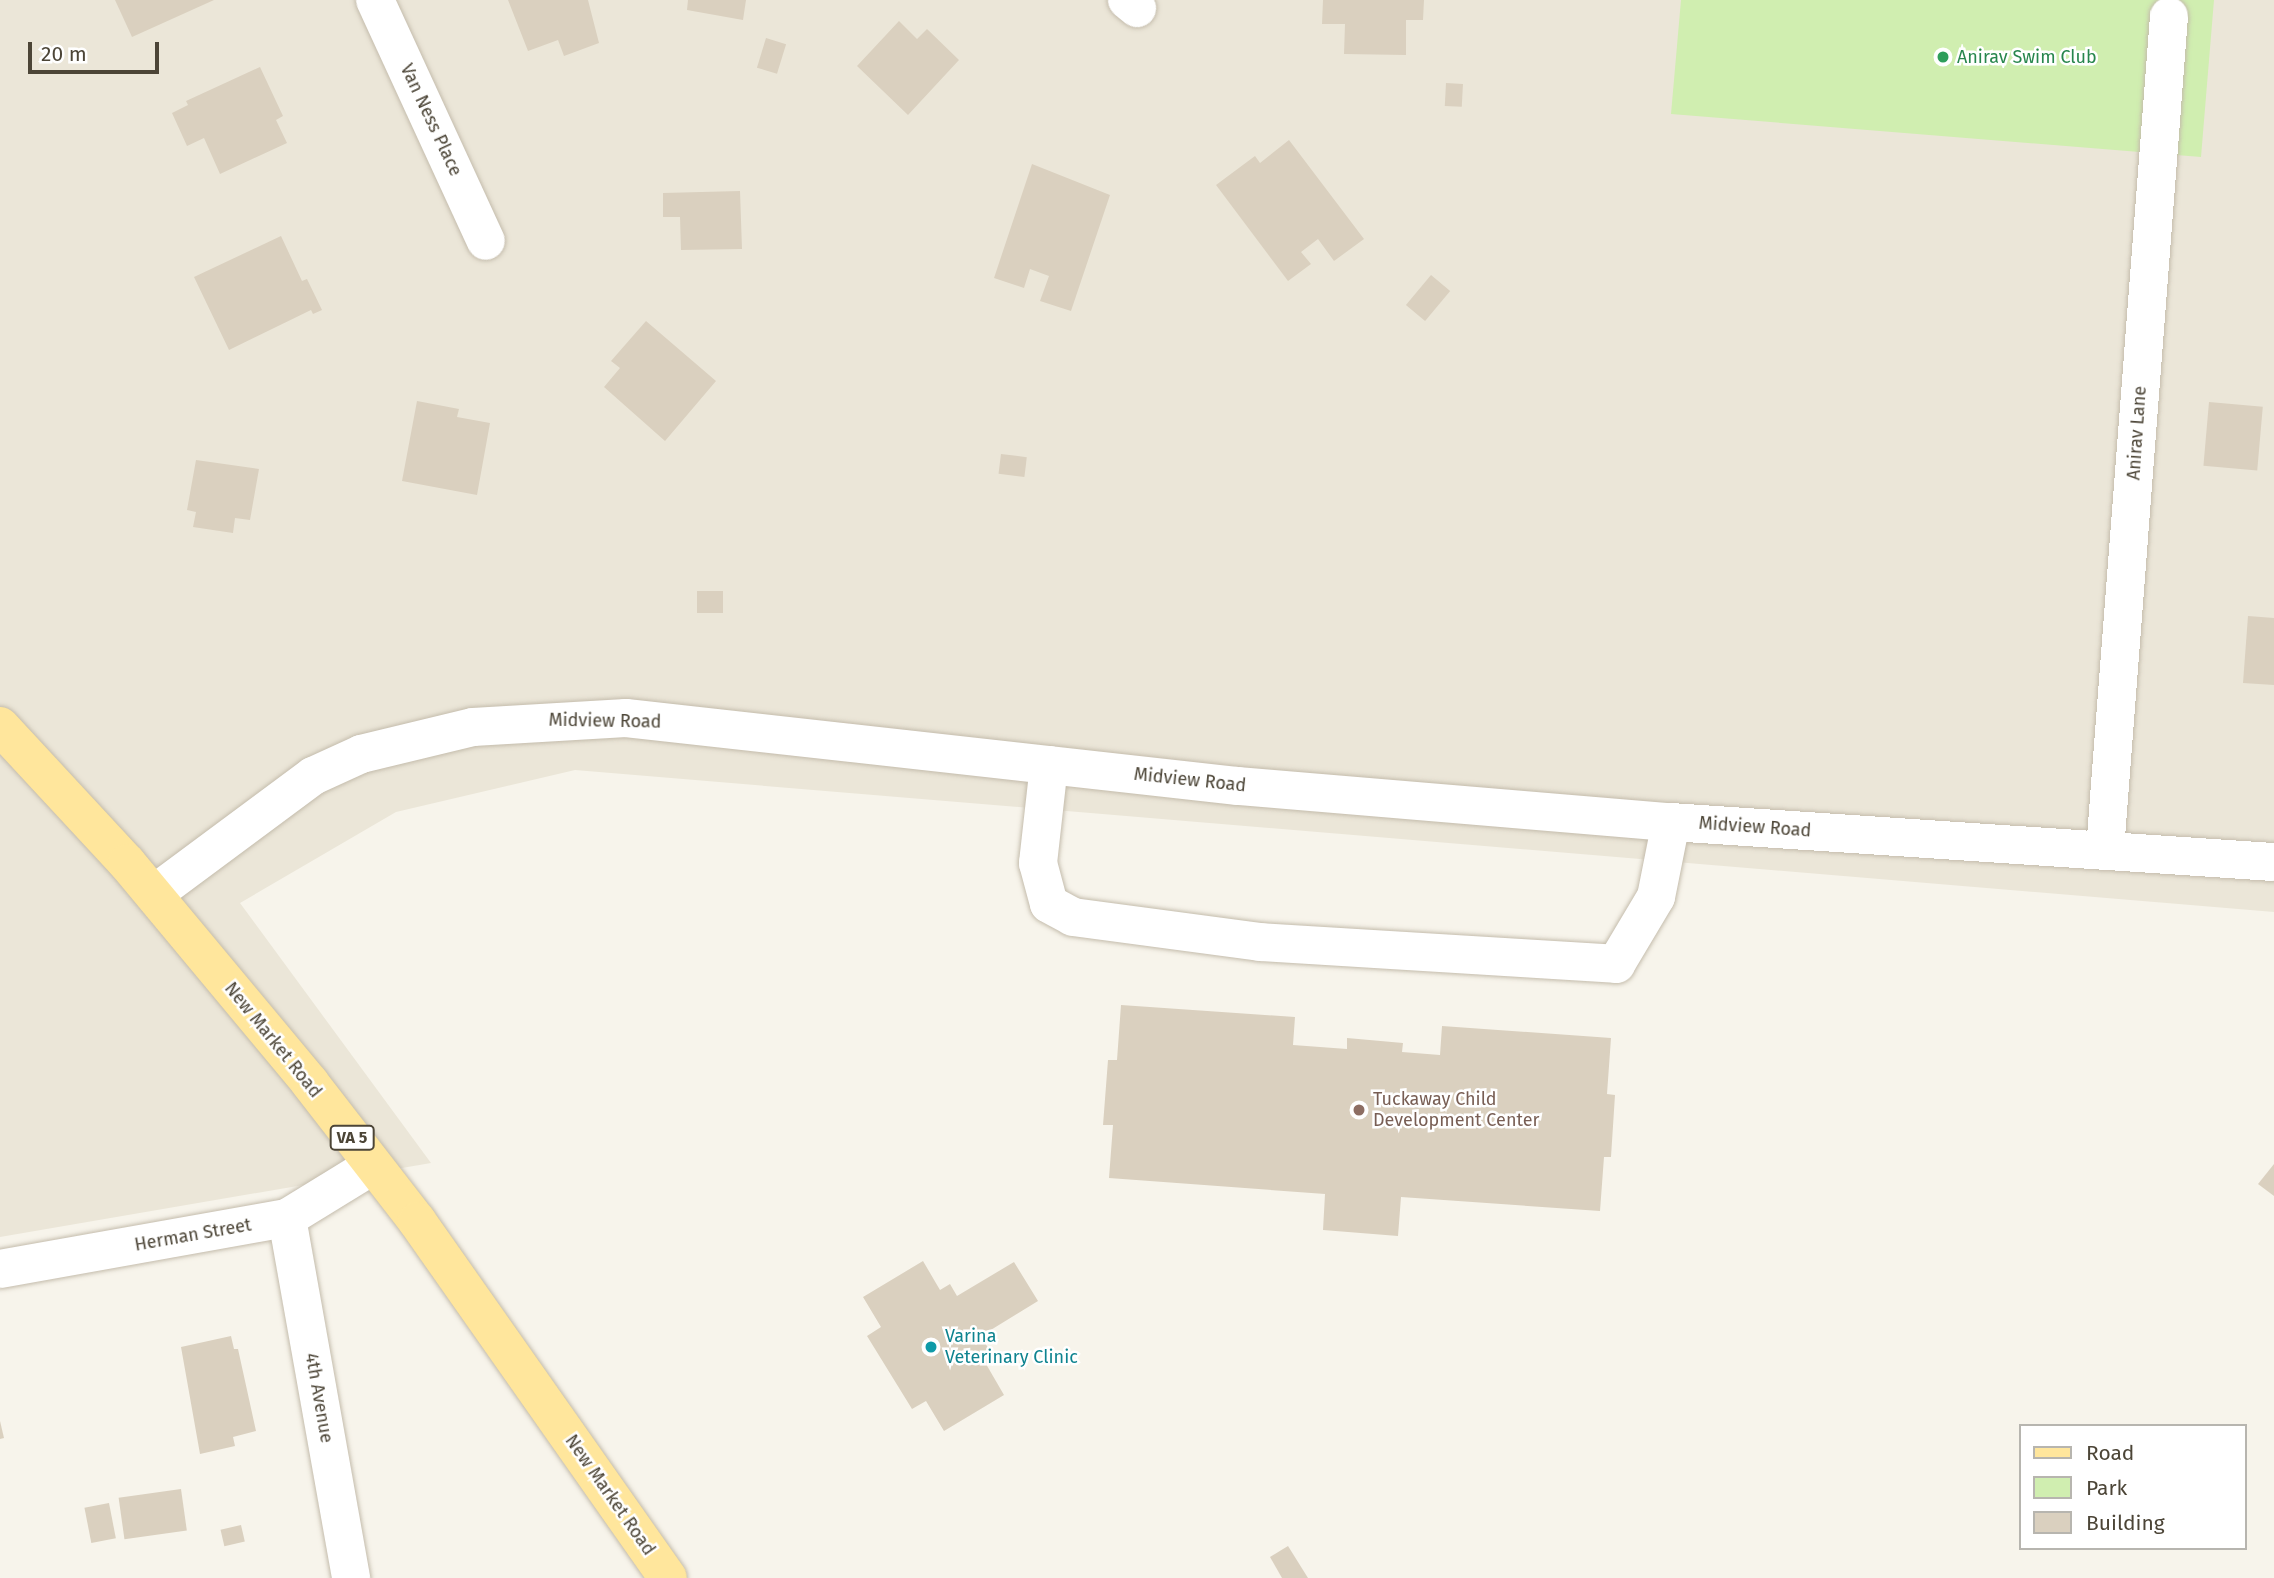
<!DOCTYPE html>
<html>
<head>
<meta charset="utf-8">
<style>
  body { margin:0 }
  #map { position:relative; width:2274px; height:1578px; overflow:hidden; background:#f7f4eb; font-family:"Fira Sans",sans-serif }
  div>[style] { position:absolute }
  .residential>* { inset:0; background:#ebe6d8 }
  .green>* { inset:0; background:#d0eeb0 }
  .building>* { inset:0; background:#dad0bf; transform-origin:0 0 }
  .roads { filter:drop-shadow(0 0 2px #c4bcac) drop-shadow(0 0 2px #c4bcac) }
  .minor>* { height:38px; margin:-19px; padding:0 19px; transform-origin:19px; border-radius:19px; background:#fff }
  .major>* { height:38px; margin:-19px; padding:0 19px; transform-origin:19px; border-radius:19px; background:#ffe69c }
  .dots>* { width:19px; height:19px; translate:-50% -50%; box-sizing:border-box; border:4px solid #fff; border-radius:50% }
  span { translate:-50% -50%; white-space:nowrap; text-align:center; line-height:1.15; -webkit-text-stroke:5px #fff; paint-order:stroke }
  .shield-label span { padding:2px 5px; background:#fff; border:2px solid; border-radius:5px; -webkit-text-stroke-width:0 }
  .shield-label { font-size:16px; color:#4c4537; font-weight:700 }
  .leisure-label { font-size:18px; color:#27864d }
  .left { translate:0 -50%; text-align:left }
  .street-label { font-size:18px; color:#4c4537 }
  .education-label { font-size:18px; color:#785e54 }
  .culture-label { font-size:18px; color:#0d838f }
  .legend { position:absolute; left:2019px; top:1424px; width:228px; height:126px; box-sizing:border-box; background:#fff; border:2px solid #b7b5af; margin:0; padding:9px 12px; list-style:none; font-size:21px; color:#4c4537 }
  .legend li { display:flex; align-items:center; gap:14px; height:35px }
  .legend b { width:35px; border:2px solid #b7b5af }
  .scale { position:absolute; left:28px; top:42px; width:131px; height:32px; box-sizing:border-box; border:4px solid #4c4537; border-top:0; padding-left:9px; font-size:21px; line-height:24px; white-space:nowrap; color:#4c4537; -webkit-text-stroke:5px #fff; paint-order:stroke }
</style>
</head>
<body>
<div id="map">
  <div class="residential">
    <i style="clip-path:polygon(0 0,2274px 0,2274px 912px,575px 770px,396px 812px,240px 903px,431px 1163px,0 1237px)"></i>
  </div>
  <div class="green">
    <i style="clip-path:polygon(1681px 0,2214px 0,2201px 157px,1671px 114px)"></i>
  </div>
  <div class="building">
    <i style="clip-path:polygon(115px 0,214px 0,132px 37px)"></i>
    <i style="clip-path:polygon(508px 0,588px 0,599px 43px,564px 56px,558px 40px,528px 51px)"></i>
    <i style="clip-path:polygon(688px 0,746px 0,743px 20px,687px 10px)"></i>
    <i style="clip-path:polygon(1323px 0,1424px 0,1423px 20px,1406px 20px,1406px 55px,1344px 54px,1345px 24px,1322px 24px)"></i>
    <i style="clip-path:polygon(899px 21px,917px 39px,927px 29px,959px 60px,908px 115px,857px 66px)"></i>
    <i style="left:766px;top:38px;width:21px;height:31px;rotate:17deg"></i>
    <i style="clip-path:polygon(260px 67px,283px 116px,276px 120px,287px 143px,220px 174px,204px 138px,187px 146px,172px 113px,188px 105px,186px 101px)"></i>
    <i style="left:1446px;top:83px;width:17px;height:23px;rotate:3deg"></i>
    <i style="clip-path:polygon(1289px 140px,1364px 239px,1334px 261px,1318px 239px,1301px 252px,1311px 264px,1288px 281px,1216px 185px,1255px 156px,1260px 163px)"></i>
    <i style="clip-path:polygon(1032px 164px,1110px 195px,1071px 311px,1040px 301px,1049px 276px,1030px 269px,1024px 288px,994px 278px)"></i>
    <i style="clip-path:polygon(740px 191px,742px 249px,681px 250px,680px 217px,663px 217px,663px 193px)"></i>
    <i style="clip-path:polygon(281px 236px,302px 281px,307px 279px,322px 310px,313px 314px,311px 310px,229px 350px,194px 277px)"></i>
    <i style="left:1431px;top:275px;width:25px;height:39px;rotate:40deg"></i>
    <i style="clip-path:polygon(646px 321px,716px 381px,665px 441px,604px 387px,620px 368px,611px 361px)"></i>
    <i style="clip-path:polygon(417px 401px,459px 409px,457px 417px,490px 423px,477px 495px,402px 481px)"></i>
    <i style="left:2209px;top:402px;width:54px;height:64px;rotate:5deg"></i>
    <i style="left:1001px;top:454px;width:26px;height:20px;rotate:7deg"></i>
    <i style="clip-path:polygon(196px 460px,259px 469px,250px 520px,235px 518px,233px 533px,193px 527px,196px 512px,187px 510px)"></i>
    <i style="left:697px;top:591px;width:26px;height:22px"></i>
    <i style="clip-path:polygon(2248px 616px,2274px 618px,2274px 685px,2243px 683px)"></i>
    <i style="clip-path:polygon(1121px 1005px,1295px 1017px,1293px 1045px,1347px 1049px,1347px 1038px,1403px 1043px,1402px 1052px,1440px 1055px,1442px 1026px,1611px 1038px,1607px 1094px,1615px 1095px,1611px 1157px,1604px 1157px,1600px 1211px,1401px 1197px,1398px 1236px,1323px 1230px,1325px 1194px,1109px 1178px,1113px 1125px,1103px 1125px,1108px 1060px,1117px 1060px)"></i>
    <i style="clip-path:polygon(2274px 1164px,2274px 1196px,2258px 1184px)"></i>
    <i style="clip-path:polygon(923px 1261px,940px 1290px,950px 1284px,957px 1296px,1014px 1262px,1038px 1301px,981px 1336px,994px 1358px,986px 1364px,1004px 1395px,944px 1431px,926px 1401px,912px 1409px,867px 1336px,881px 1327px,863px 1297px)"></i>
    <i style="clip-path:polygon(231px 1336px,234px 1349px,238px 1349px,256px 1431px,233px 1437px,235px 1446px,200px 1454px,181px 1347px)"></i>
    <i style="clip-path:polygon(0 1421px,4px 1438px,0 1439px)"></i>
    <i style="left:181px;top:1489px;width:42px;height:63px;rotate:82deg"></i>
    <i style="left:109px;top:1503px;width:36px;height:25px;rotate:79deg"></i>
    <i style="left:241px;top:1525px;width:17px;height:21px;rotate:77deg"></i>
    <i style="clip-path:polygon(1288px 1546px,1308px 1578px,1282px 1578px,1270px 1557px)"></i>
  </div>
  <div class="roads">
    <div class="minor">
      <i style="left:375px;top:0;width:265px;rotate:65.3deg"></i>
      <i style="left:1127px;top:0;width:13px;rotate:39deg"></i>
      <i style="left:1049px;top:765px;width:99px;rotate:96.4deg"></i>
      <i style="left:1038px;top:863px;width:42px;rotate:75deg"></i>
      <i style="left:1049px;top:904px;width:27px;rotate:28deg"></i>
      <i style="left:1073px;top:917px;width:189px;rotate:7.6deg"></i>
      <i style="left:1260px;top:942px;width:357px;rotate:3.5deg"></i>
      <i style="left:1616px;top:964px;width:78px;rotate:-59.2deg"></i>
      <i style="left:1656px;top:897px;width:76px;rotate:-78.7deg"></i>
      <i style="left:2105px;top:850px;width:836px;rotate:-85.61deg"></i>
      <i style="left:154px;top:894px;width:198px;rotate:-36.6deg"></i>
      <i style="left:313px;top:776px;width:53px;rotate:-24.6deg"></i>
      <i style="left:361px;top:754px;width:115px;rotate:-13.6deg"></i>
      <i style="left:473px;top:727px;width:153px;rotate:-3.4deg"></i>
      <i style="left:626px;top:718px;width:616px;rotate:6.34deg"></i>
      <i style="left:1238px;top:786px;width:434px;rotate:4.8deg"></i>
      <i style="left:1671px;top:822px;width:604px;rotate:3.8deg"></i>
      <i style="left:287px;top:1218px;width:366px;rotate:79.9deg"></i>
      <i style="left:0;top:1269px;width:291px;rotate:-10.1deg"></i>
      <i style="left:287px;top:1218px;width:100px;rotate:-31.5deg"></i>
    </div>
    <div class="major">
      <i style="left:0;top:726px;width:187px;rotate:47.2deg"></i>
      <i style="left:127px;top:863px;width:286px;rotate:50.2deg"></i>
      <i style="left:310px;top:1083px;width:175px;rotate:52.2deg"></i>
      <i style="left:417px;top:1221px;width:436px;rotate:54.9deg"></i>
    </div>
  </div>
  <div class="dots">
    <i style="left:1943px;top:57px;background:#2e9e5b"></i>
    <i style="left:1359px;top:1110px;background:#8d6e63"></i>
    <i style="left:931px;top:1347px;background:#0f9aa8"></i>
  </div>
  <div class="shield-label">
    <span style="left:352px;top:1138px">VA 5</span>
  </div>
  <div class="leisure-label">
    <span class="left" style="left:1957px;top:57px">Anirav Swim Club</span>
  </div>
  <div class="street-label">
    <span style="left:431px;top:120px;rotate:65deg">Van Ness Place</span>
    <span style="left:2137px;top:433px;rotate:-86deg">Anirav Lane</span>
    <span style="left:605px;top:721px;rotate:1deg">Midview Road</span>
    <span style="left:1190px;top:780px;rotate:6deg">Midview Road</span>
    <span style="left:1755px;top:827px;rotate:4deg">Midview Road</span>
    <span style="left:273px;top:1040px;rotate:51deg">New Market Road</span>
    <span style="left:193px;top:1235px;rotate:-10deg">Herman Street</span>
    <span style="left:319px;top:1398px;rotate:80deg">4th Avenue</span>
    <span style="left:610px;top:1495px;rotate:55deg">New Market Road</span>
  </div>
  <div class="education-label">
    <span class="left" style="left:1373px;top:1110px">Tuckaway Child<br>Development Center</span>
  </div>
  <div class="culture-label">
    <span class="left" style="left:945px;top:1347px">Varina<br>Veterinary Clinic</span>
  </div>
  <ul class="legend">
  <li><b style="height:9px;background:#ffe69c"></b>Road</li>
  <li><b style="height:19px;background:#d0eeb0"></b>Park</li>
  <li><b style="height:19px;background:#dad0bf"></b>Building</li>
  </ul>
  <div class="scale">20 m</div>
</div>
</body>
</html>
